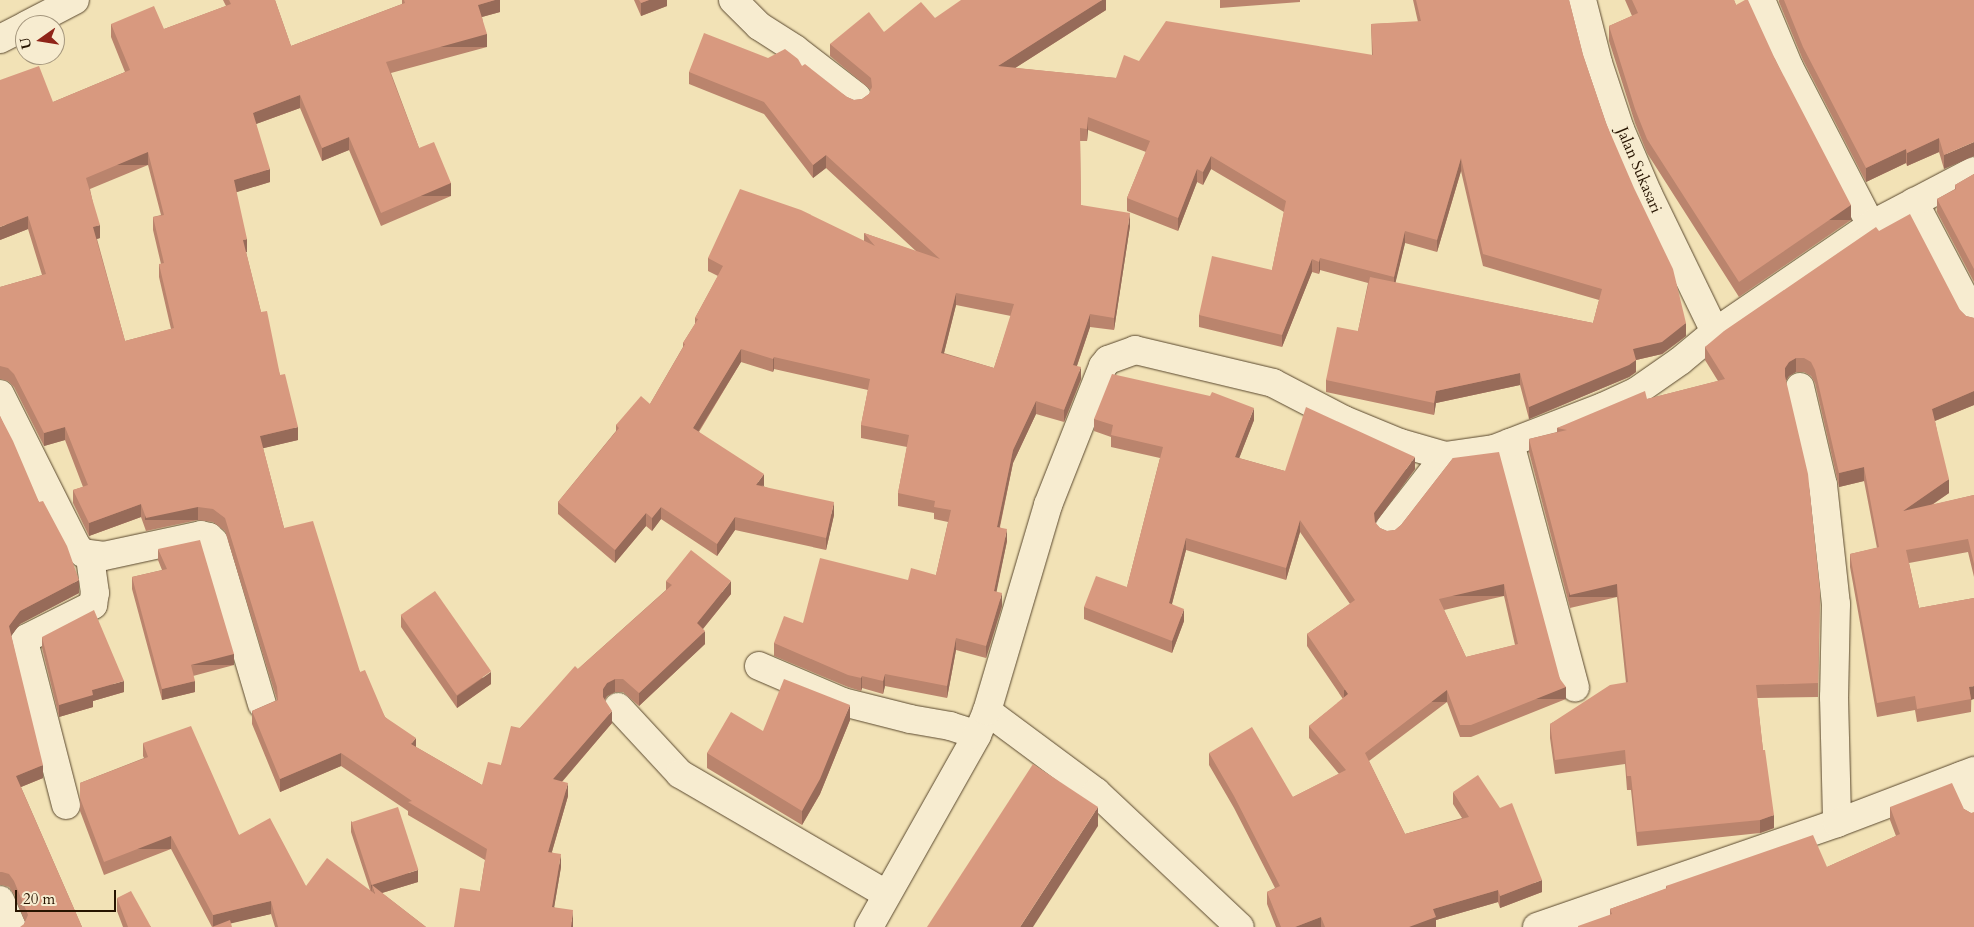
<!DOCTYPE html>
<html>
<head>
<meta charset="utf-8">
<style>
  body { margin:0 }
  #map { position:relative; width:1974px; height:927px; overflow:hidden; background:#f2e2b6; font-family:Cardo,serif }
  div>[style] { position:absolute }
  .roads { filter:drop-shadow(0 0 1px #5a482e) drop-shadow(0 0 1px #5a482e) }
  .minor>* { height:28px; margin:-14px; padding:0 14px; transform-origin:14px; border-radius:14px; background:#f7ecd0 }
  .wall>* { inset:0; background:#ba846d }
  .shaded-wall>* { inset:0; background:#976b59; transform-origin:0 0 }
  .building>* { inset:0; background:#d8997f; transform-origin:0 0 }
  span { translate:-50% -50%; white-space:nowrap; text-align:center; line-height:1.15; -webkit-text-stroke:4px #f7ecd0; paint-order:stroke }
  .street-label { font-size:16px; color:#271400 }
  .north { position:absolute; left:15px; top:15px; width:50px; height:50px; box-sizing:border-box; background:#f7ecd0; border:1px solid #a4967d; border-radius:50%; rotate:257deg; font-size:14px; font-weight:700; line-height:20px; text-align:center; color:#271400 }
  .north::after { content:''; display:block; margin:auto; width:18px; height:22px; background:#8f2418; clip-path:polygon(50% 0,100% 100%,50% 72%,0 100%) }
  .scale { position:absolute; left:15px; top:890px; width:101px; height:22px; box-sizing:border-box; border:2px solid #271400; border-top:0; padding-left:6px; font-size:15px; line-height:18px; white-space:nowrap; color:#271400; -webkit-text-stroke:4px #f7ecd0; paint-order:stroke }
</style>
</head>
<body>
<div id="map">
  <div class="roads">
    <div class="minor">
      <i style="left:733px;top:0;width:37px;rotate:45deg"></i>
      <i style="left:759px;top:26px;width:43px;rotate:32.6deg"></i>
      <i style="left:795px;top:49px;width:78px;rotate:37.7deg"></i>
      <i style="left:1582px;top:0;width:65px;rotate:75.7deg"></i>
      <i style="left:1598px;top:63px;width:70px;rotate:71.6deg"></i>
      <i style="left:1620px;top:129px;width:71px;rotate:66.7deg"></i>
      <i style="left:1648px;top:194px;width:153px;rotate:64.1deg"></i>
      <i style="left:1761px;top:0;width:73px;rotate:67.3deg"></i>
      <i style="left:1789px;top:67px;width:178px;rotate:62.6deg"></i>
      <i style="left:27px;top:25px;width:54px;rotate:-27.5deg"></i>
      <i style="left:0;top:39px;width:28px;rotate:-27deg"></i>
      <i style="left:1914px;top:202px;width:129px;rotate:62.2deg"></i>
      <i style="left:1800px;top:387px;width:101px;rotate:76.8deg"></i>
      <i style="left:1823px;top:485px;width:120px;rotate:83.8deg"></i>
      <i style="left:1836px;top:604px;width:93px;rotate:91.2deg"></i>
      <i style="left:1834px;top:697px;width:126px;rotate:88.6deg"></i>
      <i style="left:0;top:394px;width:171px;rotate:63.3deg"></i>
      <i style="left:77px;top:547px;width:8px;rotate:45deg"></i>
      <i style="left:83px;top:553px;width:21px;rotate:8deg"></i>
      <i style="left:104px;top:556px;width:99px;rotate:-12.2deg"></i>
      <i style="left:201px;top:535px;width:8px;rotate:14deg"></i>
      <i style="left:209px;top:537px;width:7px;rotate:45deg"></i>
      <i style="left:214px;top:542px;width:169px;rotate:73.5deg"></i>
      <i style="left:1510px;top:443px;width:253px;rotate:75.1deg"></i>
      <i style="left:1389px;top:528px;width:91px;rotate:-52.1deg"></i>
      <i style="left:759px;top:666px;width:91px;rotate:23.2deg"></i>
      <i style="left:843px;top:702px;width:69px;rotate:14.2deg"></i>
      <i style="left:910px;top:719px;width:41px;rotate:9.9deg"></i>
      <i style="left:950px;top:726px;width:28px;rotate:18deg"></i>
      <i style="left:618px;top:707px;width:91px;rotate:47.2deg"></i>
      <i style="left:680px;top:774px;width:238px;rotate:30.2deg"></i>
      <i style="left:987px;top:711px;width:136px;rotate:36.6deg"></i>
      <i style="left:1096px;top:792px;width:197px;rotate:43.2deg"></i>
      <i style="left:1961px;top:776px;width:36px;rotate:69deg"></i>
      <i style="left:66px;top:805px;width:168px;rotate:-104.4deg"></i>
      <i style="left:24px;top:642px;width:5px;rotate:-53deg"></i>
      <i style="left:27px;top:638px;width:74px;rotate:-26.6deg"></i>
      <i style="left:93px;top:605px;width:12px;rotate:-81deg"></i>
      <i style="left:95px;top:593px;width:37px;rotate:-98deg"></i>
      <i style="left:0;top:900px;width:30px;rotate:66deg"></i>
      <i style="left:869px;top:927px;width:220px;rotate:-60.6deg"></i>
      <i style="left:977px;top:735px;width:26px;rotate:-67deg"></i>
      <i style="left:987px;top:711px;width:215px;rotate:-73.5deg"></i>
      <i style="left:1048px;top:505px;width:149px;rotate:-68.4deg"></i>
      <i style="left:1103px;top:366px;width:8px;rotate:-50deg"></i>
      <i style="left:1108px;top:360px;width:29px;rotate:-20deg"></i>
      <i style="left:1135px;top:350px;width:142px;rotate:13.4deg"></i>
      <i style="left:1273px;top:383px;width:80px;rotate:27.5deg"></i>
      <i style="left:1344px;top:420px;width:61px;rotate:22.3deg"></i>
      <i style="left:1400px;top:443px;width:47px;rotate:16.1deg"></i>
      <i style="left:1445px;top:456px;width:49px;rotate:-8.1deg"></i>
      <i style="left:1494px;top:449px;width:117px;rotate:-21.1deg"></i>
      <i style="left:1603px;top:407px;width:38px;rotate:-25deg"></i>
      <i style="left:1637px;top:391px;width:52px;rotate:-34.9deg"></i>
      <i style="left:1680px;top:361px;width:45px;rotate:-39.6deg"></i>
      <i style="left:1715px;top:332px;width:189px;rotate:-34.4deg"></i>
      <i style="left:1871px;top:225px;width:116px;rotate:-27.7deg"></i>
      <i style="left:1537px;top:927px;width:318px;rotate:-19.1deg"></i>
      <i style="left:1837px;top:823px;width:147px;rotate:-20.8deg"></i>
    </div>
  </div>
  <div class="wall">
    <i style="clip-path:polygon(evenodd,223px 0,275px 0,291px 46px,402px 4px,402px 0,500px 0,500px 12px,482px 17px,487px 47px,391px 73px,419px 148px,451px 196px,381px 226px,349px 150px,322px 161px,300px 108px,256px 124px,270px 182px,236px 192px,247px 252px,246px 252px,261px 312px,280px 375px,298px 440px,263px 448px,284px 528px,360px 672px,385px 717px,416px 747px,482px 785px,501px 765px,520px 728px,578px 669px,666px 590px,666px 581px,731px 594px,703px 629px,705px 644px,639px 706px,623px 692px,615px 692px,607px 696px,605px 700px,612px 723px,562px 782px,568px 796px,552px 852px,561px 867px,554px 907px,573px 923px,573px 927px,454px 927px,480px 891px,485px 860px,408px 815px,408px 811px,341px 766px,280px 792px,252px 724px,252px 711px,277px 700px,225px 531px,213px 522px,198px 520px,146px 531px,141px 517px,89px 536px,73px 503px,73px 490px,83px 487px,65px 440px,44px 446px,14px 387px,8px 381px,0 379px,0 287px,42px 275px,28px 229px,0 240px,53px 102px,125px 72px,111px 37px,111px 24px,164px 29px,226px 6px,223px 0,148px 165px,161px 215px,153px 217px,153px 230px,161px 264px,159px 264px,159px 277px,171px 329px,125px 341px,97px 239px,100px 238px,90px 189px,148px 165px)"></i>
    <i style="clip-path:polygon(634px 0,667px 0,667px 6px,641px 16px)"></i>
    <i style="clip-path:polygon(evenodd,1106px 0,1106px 10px,1015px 68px,1116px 78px,1139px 61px,1372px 55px,1371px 24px,1418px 22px,1413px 0,1569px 0,1583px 55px,1606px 123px,1686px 336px,1662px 354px,1636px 360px,1636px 372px,1629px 377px,1529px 419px,1520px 385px,1436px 403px,1434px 415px,1326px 392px,1326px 380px,1358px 331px,1368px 283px,1320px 270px,1319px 274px,1312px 272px,1282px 347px,1199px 327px,1199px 315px,1272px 270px,1284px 212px,1211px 169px,1203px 185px,1197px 182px,1178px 231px,1127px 211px,1127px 198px,1146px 152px,1088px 130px,1087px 141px,1080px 141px,1081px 205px,1130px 226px,1114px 330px,1090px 327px,1077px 366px,1081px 379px,1064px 422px,1036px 414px,1013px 463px,1000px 527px,1007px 541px,996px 592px,1002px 606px,986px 658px,956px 650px,947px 698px,885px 686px,883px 694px,862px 688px,861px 691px,848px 687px,774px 656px,774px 643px,803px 623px,908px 580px,936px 575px,948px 522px,934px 519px,934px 513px,898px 506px,898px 493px,907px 447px,861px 438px,861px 425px,868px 390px,774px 369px,773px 372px,741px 362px,699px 432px,763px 486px,834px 515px,826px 550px,735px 530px,717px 556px,661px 519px,652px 531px,646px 526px,615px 563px,558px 514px,558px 502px,616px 431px,616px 425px,650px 404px,683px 347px,683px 343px,695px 324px,695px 318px,718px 276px,708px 271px,708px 258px,864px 241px,864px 233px,917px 252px,826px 168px,813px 178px,764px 114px,689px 84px,689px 72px,768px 58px,802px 66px,847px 97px,854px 100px,862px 99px,869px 94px,871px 90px,830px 56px,830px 44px,884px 32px,935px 18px,1106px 0,1461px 171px,1483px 266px,1599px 300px,1593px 323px,1395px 283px,1405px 243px,1437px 252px,1461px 171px,1106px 0,956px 305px,1011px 316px,994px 368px,944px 353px,956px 305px)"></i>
    <i style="clip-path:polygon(1220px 0,1300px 0,1300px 2px,1220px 8px)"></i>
    <i style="clip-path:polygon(1625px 0,1734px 0,1736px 5px,1775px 59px,1851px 220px,1739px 297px,1647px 153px,1635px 123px,1609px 41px,1609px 26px,1632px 16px)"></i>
    <i style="clip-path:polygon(1779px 0,1974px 0,1944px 169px,1939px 152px,1907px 166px,1906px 163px,1866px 182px,1803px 60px,1779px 2px)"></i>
    <i style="clip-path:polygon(1974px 174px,1974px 282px,1937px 212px,1937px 199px,1955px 189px,1955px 185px)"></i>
    <i style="clip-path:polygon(1879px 231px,1966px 316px,1974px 318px,1974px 405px,1935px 421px,1949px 493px,1932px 505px,1974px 495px,1974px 577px,1968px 552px,1909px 563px,1919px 608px,1974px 598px,1971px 712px,1917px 722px,1915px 710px,1877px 717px,1850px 567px,1850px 554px,1877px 548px,1864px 481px,1839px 487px,1815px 383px,1811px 376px,1804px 372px,1796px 372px,1789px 376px,1786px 381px,1820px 591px,1818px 697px,1757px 698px,1763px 750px,1774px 828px,1760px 833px,1637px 846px,1631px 790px,1627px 790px,1625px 764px,1555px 774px,1550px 738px,1550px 724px,1626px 683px,1617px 597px,1570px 608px,1529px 452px,1529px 439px,1557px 432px,1557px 428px,1647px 399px,1718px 381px,1705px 360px,1705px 347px)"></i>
    <i style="clip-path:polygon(0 416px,79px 593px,20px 624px,11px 635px,43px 778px,21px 787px,82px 927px,24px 924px,25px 922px,14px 894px,9px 887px,2px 885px,0 885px)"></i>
    <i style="clip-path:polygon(evenodd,1094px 419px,1254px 420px,1239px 458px,1285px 471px,1415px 469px,1375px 523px,1380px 528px,1387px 531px,1395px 530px,1401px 525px,1453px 458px,1560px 679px,1566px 699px,1471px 737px,1460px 737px,1447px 702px,1369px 761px,1405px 834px,1462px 818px,1453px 804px,1453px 792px,1542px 892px,1500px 908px,1498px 902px,1436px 920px,1436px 927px,1276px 927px,1267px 904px,1267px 892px,1275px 888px,1234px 808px,1209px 765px,1209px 753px,1293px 797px,1339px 774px,1309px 738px,1309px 726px,1343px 699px,1307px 646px,1307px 634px,1350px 604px,1300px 532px,1286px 580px,1186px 550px,1172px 604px,1184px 621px,1172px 653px,1084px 619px,1084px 607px,1127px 587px,1160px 458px,1111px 447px,1111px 437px,1094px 431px,1094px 419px,1504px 596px,1515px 645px,1466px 657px,1444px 610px,1504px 596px)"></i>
    <i style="clip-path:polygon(158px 549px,234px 665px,193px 676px,195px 692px,162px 700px,132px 589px,132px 577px,162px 570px,158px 560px)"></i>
    <i style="clip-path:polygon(401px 615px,491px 684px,457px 708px,401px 627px)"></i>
    <i style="clip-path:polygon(42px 637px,124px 692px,93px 701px,93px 707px,59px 717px,42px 648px)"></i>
    <i style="clip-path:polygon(850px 720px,820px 794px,802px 825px,707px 768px,707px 753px,763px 731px)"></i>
    <i style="clip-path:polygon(143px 743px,239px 835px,306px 886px,370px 890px,351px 832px,351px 821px,418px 882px,382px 893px,426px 927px,275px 927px,271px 914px,212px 927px,171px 849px,104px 875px,80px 811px,80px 783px,144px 758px,143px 756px)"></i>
    <i style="clip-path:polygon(1890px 807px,1964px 809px,1971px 813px,1974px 927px,1610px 915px,1610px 909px,1666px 889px,1666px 886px,1827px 867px,1896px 836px,1890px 820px)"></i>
    <i style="clip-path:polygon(117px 898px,151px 927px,123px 927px,117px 911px)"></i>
  </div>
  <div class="shaded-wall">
    <i style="clip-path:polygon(495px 0,500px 0,500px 12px,478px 18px,478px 5px)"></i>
    <i style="clip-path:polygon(649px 0,667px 0,667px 6px,641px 16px,641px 3px)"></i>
    <i style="clip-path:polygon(1102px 0,1106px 0,1106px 10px,998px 79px,998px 66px)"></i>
    <i style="left:487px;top:34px;width:13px;height:105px;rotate:90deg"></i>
    <i style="clip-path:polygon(300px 95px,300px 108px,253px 125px,253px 113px)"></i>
    <i style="clip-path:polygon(1088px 117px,1088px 130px,1087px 141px,1087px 129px)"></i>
    <i style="clip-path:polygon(349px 137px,349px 150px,322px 161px,322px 148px)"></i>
    <i style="clip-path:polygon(1939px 138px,1939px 152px,1907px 166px,1907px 153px)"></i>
    <i style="clip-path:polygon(1974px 142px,1974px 156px,1944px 169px,1944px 155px)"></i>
    <i style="clip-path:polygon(1906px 149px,1906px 163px,1866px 182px,1866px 168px)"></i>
    <i style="left:148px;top:152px;width:13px;height:67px;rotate:90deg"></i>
    <i style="clip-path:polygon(826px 155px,826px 168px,813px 178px,813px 165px)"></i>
    <i style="clip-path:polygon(1211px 156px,1211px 169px,1203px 185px,1203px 172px)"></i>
    <i style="clip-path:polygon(1461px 158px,1461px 171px,1437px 252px,1437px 240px)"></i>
    <i style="clip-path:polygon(270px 169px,270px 182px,234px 193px,234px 180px)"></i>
    <i style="clip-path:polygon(1197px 169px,1197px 182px,1178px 231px,1178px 218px)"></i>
    <i style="left:451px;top:183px;width:13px;height:76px;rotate:90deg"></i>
    <i style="left:1851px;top:205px;width:15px;height:136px;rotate:90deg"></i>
    <i style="clip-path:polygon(1130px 213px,1130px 226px,1114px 330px,1114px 318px)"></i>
    <i style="clip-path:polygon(28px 216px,28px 229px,0 240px,0 227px)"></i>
    <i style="clip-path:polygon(100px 225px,100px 238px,93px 240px,93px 227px)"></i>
    <i style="clip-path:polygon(1405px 231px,1405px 243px,1394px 289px,1394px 277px)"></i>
    <i style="clip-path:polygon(247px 239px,247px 252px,243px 253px,243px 240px)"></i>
    <i style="clip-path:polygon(1320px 258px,1320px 270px,1319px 274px,1319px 262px)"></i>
    <i style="clip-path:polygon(1312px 259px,1312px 272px,1282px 347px,1282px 335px)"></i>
    <i style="clip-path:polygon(956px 293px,956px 305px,941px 365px,941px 353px)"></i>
    <i style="clip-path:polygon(1090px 314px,1090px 327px,1073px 377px,1073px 365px)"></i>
    <i style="clip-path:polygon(1686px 323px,1686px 336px,1662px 354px,1636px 360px,1636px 372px,1629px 377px,1529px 419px,1529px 407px,1633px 349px)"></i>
    <i style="clip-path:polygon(741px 349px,741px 362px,693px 440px,693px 428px)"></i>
    <i style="clip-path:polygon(774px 357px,774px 369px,773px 372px,773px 359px)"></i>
    <i style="clip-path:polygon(1796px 358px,1796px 372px,1789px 376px,1785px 382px,1785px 390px,1785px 368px,1789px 362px)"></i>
    <i style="clip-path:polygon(1081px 367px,1081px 379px,1064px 422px,1064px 410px)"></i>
    <i style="clip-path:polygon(1520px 373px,1520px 385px,1436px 403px,1434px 415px,1434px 403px,1436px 391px)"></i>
    <i style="clip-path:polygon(1974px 391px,1974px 405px,1932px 422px,1932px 409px)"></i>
    <i style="clip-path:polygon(1036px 401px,1036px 414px,1013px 463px,997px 539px,997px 527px,1013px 450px)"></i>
    <i style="clip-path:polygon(1254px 408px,1254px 420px,1235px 469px,1235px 457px)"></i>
    <i style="clip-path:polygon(65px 427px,65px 440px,44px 446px,44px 433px)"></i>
    <i style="clip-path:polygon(298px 427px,298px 440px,260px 449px,260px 436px)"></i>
    <i style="clip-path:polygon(1415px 457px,1415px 469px,1374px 525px,1374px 513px)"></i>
    <i style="clip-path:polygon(1864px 467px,1864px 481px,1839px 487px,1839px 473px)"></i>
    <i style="clip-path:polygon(764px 474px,764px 486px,756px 485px)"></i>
    <i style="clip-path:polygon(1949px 479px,1949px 493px,1903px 524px,1903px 511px)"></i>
    <i style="clip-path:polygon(834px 502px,834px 515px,826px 550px,826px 538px)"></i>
    <i style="clip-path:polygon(141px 504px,141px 517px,89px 536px,89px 523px)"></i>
    <i style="left:198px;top:507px;width:13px;height:53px;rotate:90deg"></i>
    <i style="clip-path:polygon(661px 507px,661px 519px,652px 531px,652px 518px)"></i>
    <i style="clip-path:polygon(646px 513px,646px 526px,615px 563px,615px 550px)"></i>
    <i style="clip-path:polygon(735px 517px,735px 530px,717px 556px,717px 544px)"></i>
    <i style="clip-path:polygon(1300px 520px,1300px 532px,1286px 580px,1286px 568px)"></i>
    <i style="clip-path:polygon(1007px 529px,1007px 541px,994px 604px,994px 591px)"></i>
    <i style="clip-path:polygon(1186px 538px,1186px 550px,1169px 615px,1169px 603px)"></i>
    <i style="clip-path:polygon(79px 580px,79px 593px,20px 624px,9px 639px,9px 626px,20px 611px)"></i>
    <i style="clip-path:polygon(731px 581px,731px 594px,697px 636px,697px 623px)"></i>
    <i style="left:1504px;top:584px;width:12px;height:67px;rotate:90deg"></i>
    <i style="left:1617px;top:584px;width:13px;height:48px;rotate:90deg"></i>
    <i style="clip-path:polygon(1002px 593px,1002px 606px,986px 658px,986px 646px)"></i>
    <i style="clip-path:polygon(1184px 609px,1184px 621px,1172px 653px,1172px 641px)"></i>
    <i style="clip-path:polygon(705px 631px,705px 644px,639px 706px,639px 693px)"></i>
    <i style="clip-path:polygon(956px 638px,956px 650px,947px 698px,947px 686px)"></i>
    <i style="left:234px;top:654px;width:11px;height:44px;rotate:90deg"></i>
    <i style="clip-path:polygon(491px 672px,491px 684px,457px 708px,457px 696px)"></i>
    <i style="clip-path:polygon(885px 674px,885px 686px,883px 694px,883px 681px)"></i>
    <i style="clip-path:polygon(862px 676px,862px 688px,861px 691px,861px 678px)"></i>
    <i style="clip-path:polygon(615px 679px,615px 692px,607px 696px,603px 702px,603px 710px,603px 689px,607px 683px)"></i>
    <i style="clip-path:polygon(124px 681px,124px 692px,93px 701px,93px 707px,59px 717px,59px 705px,92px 690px)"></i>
    <i style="clip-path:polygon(195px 681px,195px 692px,162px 700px,162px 689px)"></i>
    <i style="clip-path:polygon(1974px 686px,1974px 699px,1971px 700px,1969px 687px)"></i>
    <i style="left:1566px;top:687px;width:12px;height:102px;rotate:90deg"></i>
    <i style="left:1447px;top:690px;width:12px;height:103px;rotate:90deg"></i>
    <i style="clip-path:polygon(850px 705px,850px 720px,820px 794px,802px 825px,802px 811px)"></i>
    <i style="clip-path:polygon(612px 711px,612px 723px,553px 792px,553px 779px)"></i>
    <i style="clip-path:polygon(416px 738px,416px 751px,411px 744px)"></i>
    <i style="clip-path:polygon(341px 753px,341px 766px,280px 792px,280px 779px)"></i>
    <i style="clip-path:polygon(43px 765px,43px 778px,16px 789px,16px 776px)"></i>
    <i style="clip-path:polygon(568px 783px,568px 796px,548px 865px,548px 852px)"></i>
    <i style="clip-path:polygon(1098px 807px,1098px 826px,1033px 927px,1020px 927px)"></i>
    <i style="clip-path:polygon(1774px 815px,1774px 828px,1760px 833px,1760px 820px)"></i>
    <i style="left:171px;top:836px;width:13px;height:72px;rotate:90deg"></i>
    <i style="clip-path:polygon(561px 854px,561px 867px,552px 920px,552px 907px)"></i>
    <i style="clip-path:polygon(418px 870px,418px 882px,375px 895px,372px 885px,371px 896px,371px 885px)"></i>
    <i style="clip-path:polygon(1542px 880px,1542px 892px,1500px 908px,1500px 896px)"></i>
    <i style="clip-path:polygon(1498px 890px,1498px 902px,1436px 920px,1436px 927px,1409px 927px,1433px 909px)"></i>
    <i style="clip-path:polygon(271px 901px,271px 914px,216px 927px,213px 927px,213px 915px)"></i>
    <i style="clip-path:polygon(573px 910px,573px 927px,571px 927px)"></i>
    <i style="clip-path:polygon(1321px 917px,1321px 927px,1295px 927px)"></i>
  </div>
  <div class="building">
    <i style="clip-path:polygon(evenodd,229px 0,275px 0,291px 46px,405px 3px,404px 0,495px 0,478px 5px,487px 34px,386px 62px,419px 148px,434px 142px,451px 183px,381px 213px,349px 137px,322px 148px,300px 95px,253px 113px,270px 169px,234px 180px,247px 239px,243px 240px,261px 312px,267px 311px,280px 375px,285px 374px,298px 427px,260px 436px,284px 528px,313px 521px,360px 672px,365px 670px,385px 717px,416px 738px,411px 744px,482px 785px,488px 762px,501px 765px,511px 726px,520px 728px,575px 666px,578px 669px,672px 585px,666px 581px,691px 550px,731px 581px,697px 623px,705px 631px,639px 693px,623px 679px,615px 679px,607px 683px,603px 689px,603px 697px,612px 711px,553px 779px,568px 783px,548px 852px,561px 854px,552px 907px,573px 910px,571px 927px,454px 927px,460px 888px,480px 891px,487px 849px,408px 802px,412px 801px,341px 753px,280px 779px,252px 711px,278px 700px,277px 687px,225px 518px,213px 509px,198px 507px,146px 518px,141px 504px,89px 523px,73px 490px,88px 485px,65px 427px,44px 433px,14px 374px,8px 368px,0 366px,0 287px,46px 274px,28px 216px,0 227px,0 80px,39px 66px,53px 102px,130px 70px,111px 24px,154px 6px,164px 29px,231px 4px,229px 0,148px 152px,164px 215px,153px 217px,164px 263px,159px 264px,174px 328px,125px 341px,93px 227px,100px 225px,86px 178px,148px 152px)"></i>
    <i style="clip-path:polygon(639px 0,649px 0,641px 3px)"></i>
    <i style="clip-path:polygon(evenodd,961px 0,1102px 0,998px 66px,1116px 78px,1124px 55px,1139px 61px,1166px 21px,1373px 55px,1371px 24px,1421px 21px,1416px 0,1569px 0,1583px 55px,1606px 123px,1634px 188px,1673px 269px,1686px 323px,1662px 342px,1633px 349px,1636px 360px,1629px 365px,1529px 407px,1520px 373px,1436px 391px,1434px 403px,1326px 380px,1337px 327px,1358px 331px,1370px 277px,1593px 323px,1602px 289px,1483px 254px,1461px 158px,1437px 240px,1405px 231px,1394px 277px,1320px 258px,1319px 262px,1312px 259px,1282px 335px,1199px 315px,1212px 256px,1272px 270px,1286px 201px,1211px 156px,1203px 172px,1197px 169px,1178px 218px,1127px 198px,1150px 141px,1088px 117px,1087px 129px,1080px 128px,1081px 205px,1130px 213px,1114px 318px,1090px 314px,1073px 365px,1081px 367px,1064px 410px,1036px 401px,1013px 450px,997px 527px,1007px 529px,994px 591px,1002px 593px,986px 646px,956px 638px,947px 686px,885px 674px,883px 681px,862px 676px,861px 678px,848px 675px,774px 643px,784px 616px,803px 623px,820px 558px,908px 580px,911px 568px,936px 575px,951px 510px,934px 507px,935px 501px,898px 493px,909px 435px,861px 425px,870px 379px,774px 357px,773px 359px,741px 349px,693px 428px,764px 474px,756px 485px,834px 502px,826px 538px,735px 517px,717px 544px,661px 507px,652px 518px,646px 513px,615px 550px,558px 502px,619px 428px,616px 425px,641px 396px,650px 404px,685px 344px,683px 343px,698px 319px,695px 318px,723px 266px,708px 258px,740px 189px,801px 210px,875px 246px,864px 233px,940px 259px,826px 155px,813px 165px,764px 102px,689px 72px,704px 33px,768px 58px,785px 49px,798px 59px,802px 66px,805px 64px,847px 97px,854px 100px,862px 99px,869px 94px,872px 87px,871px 78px,830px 44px,869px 12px,884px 32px,921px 2px,935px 18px,961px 0,956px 293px,1014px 304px,994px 368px,941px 353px,956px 293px)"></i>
    <i style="clip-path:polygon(1632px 0,1734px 0,1736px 5px,1745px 0,1748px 0,1775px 59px,1851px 205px,1739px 282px,1647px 139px,1635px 109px,1609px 26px,1638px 13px)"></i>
    <i style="clip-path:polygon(1784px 0,1974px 0,1974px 142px,1944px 155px,1939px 138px,1907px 153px,1906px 149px,1866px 168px,1803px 47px)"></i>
    <i style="clip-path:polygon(1974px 174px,1974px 269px,1937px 199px,1956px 189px,1955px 185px)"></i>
    <i style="clip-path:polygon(1910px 214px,1960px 310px,1966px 316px,1974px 318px,1974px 391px,1932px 409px,1949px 479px,1903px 511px,1974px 495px,1974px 564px,1968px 539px,1906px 550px,1919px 608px,1974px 598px,1974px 686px,1969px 687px,1971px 699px,1917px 709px,1915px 696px,1877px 703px,1850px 554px,1879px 547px,1864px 467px,1839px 473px,1815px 370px,1811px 362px,1804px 358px,1796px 358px,1789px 362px,1785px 368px,1785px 376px,1808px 474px,1820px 591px,1818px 683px,1756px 685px,1763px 750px,1765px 750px,1774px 815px,1760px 820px,1637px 832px,1631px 776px,1627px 776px,1625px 750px,1555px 760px,1550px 724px,1610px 685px,1628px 682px,1617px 584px,1570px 595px,1529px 439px,1567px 430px,1557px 428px,1645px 391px,1647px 399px,1725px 379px,1705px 347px,1724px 331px,1876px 227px,1879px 231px)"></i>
    <i style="clip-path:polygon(evenodd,1112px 374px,1210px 396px,1212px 392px,1254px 408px,1235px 457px,1285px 471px,1306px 407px,1415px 457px,1374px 513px,1375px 522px,1380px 528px,1387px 531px,1395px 530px,1401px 525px,1453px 458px,1499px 452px,1560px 679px,1566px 687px,1471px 725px,1460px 725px,1447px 690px,1365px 753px,1405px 834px,1469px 817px,1453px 792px,1478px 775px,1500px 808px,1512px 803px,1542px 880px,1500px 896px,1498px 890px,1433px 909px,1436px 917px,1409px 927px,1325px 927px,1321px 917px,1295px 927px,1281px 927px,1267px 892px,1280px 886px,1234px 796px,1209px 753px,1252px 727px,1293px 797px,1346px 770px,1309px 726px,1348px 694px,1307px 634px,1355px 600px,1300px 520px,1286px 568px,1186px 538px,1169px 603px,1184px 609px,1172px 641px,1084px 607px,1096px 576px,1127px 587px,1163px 447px,1111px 435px,1113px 425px,1094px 419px,1112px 374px,1504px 584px,1518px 644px,1466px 657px,1439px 599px,1504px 584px)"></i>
    <i style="clip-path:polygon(0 416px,13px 441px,39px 502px,43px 501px,67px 546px,79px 580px,20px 611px,9px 626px,43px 765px,16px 776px,82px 927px,20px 927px,24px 924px,28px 915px,14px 881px,9px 874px,2px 872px,0 872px)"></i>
    <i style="clip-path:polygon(200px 540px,234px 654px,191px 665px,195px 681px,162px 689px,132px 577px,167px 569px,158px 549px)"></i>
    <i style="left:435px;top:591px;width:98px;height:42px;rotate:55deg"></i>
    <i style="clip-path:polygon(94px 610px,124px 681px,92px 690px,93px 695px,59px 705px,42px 637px)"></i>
    <i style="clip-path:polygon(784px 679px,850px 705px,820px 779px,802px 811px,707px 753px,731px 712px,763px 731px)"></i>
    <i style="clip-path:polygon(191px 726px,239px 835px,270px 818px,306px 886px,327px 858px,375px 894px,372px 885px,426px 927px,278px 927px,271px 901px,213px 915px,171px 836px,104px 862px,80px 798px,80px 783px,148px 757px,143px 743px)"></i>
    <i style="clip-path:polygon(1033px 764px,1098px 807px,1020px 927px,927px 927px)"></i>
    <i style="clip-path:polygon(1952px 783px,1964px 809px,1971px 813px,1974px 812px,1974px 927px,1578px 927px,1578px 926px,1612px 914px,1610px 909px,1667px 888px,1666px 886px,1813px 835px,1827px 867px,1900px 834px,1890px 807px)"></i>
    <i style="left:398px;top:807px;width:66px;height:49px;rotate:72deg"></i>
    <i style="clip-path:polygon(131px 891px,151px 927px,128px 927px,117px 898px)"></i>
    <i style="clip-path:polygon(230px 920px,232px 927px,212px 927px)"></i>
  </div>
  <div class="street-label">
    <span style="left:1639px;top:170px;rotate:67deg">Jalan Sukasari</span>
  </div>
  <div class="north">U</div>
  <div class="scale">20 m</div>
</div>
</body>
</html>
